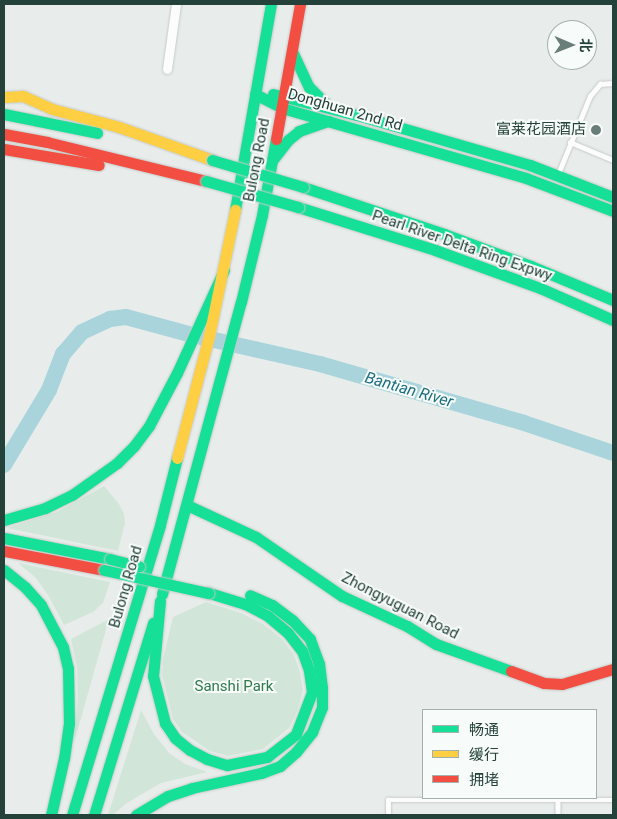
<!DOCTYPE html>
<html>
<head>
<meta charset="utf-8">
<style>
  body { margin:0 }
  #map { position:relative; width:617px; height:819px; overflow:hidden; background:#e8edeb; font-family:Roboto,"Noto Sans SC",sans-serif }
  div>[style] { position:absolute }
  .green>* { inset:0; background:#d1e6d8 }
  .river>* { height:16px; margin:-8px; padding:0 8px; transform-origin:8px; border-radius:8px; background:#a9d4db }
  .roads { filter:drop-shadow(0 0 1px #c5cac8) drop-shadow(0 0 1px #c5cac8) }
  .lane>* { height:4.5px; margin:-2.25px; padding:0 2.25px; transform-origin:2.25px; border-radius:2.25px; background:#fcfcfc }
  .street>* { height:9px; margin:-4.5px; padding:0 4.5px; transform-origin:4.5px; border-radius:4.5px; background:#fcfcfc }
  .fast>* { height:11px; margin:-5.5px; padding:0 5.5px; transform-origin:5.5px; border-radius:5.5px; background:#16e098 }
  .slow>* { height:11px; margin:-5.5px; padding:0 5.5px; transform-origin:5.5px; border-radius:5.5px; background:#ffcf43 }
  .jam>* { height:11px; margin:-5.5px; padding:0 5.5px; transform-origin:5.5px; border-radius:5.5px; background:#f24e42 }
  .bridges { filter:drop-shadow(0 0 1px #c3ccc9) drop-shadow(0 0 1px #c3ccc9) }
  .fast-bridge>* { height:11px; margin:-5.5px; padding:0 5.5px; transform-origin:5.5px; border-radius:5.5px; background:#16e098 }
  .dots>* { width:14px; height:14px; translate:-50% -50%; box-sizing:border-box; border:2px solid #f7fbf9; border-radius:50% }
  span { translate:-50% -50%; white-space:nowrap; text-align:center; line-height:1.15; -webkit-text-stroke:4px #f7fbf9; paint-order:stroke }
  .street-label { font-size:15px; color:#24423a }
  .poi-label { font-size:15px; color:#24423a }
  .right { translate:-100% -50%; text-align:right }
  .park-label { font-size:15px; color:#2d7a4b }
  .water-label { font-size:16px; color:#1c6f80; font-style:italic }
  .frame { position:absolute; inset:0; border:5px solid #24423a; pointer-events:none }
  .legend { position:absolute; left:422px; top:709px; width:175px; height:90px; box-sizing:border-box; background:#f7fbf9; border:1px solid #a3b1ad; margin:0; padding:6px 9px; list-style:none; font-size:15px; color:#24423a }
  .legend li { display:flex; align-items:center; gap:10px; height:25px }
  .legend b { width:25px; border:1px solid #a3b1ad }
  .north { position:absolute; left:547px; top:20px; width:50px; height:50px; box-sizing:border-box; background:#f7fbf9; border:1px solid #a3b1ad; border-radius:50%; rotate:91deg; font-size:14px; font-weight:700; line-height:20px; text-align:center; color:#24423a }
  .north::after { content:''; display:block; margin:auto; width:18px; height:22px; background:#697e78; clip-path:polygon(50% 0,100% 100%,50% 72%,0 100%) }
</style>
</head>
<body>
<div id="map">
  <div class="green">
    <i style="clip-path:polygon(104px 486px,119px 504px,124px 514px,125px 523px,118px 551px,7px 528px,57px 512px)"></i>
    <i style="clip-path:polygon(18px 563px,110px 582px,103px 603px,93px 612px,64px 625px,48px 595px,36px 578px)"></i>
    <i style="clip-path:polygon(206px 602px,241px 613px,263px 624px,282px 639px,294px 655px,300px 672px,303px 691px,297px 712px,289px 728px,263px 749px,228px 756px,210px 751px,182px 732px,173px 719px,162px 675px,163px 659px,173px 617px)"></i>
    <i style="clip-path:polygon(109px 619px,74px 743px,78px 699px,77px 667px,71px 639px)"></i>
    <i style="clip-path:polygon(141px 710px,154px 734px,169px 753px,185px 764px,207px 772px,161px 783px,127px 803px,113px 815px,108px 815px)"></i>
  </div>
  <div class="river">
    <i style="left:201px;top:337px;width:122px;rotate:12.8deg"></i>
    <i style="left:320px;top:364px;width:212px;rotate:16.1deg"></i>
    <i style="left:524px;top:423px;width:94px;rotate:18.6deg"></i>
    <i style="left:4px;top:465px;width:87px;rotate:-59deg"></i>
    <i style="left:49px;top:390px;width:39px;rotate:-69deg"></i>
    <i style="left:63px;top:354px;width:29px;rotate:-49deg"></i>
    <i style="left:82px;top:332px;width:31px;rotate:-25deg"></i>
    <i style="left:110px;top:319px;width:16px;rotate:-7deg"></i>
    <i style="left:126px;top:317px;width:65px;rotate:15.1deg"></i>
  </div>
  <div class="roads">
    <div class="lane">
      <i style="left:570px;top:142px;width:47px;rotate:22.7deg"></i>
      <i style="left:558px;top:174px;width:84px;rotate:-67.7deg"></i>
      <i style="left:590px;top:96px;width:16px;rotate:-50deg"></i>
      <i style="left:600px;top:84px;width:13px;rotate:-4deg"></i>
      <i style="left:558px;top:800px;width:15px;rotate:90deg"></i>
      <i style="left:388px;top:815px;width:15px;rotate:-90deg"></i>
      <i style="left:388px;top:800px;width:225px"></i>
    </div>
    <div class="street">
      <i style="left:167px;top:69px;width:66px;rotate:-82.1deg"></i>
    </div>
    <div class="fast">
      <i style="left:292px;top:51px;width:40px;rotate:65deg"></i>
      <i style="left:309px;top:87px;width:28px;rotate:45deg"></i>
      <i style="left:255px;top:94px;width:30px;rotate:27deg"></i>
      <i style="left:282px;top:108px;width:254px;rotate:16deg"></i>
      <i style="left:526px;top:178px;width:93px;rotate:20.8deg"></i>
      <i style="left:273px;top:94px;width:87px;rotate:14deg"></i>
      <i style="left:357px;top:115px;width:180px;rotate:16.1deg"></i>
      <i style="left:530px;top:165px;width:89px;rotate:21.1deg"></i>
      <i style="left:4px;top:114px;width:95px;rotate:11.5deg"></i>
      <i style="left:274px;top:158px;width:23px;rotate:-52deg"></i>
      <i style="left:288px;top:140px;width:14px;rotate:-39deg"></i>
      <i style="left:299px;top:131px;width:31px;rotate:-19deg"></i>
      <i style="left:303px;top:187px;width:149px;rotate:18.4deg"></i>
      <i style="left:444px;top:234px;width:93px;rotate:20.2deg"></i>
      <i style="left:531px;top:266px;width:89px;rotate:22.5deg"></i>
      <i style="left:298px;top:207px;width:144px;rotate:17.4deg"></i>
      <i style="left:435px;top:250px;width:112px;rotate:19.9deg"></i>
      <i style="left:540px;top:288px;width:80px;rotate:23.7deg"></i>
      <i style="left:235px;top:210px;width:209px;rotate:-80.1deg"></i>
      <i style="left:187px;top:505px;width:76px;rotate:24.9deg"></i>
      <i style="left:256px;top:537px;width:104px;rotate:34.5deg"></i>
      <i style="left:342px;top:596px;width:72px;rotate:24.8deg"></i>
      <i style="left:407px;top:626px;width:34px;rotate:32deg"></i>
      <i style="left:436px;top:644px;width:80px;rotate:19.8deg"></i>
      <i style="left:4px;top:520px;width:43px;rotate:-16.3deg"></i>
      <i style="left:45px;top:508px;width:30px;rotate:-26deg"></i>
      <i style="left:72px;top:495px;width:55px;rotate:-35.4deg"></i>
      <i style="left:117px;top:463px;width:24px;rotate:-45deg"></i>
      <i style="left:134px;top:446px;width:25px;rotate:-53deg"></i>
      <i style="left:149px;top:426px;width:60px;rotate:-62.2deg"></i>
      <i style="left:177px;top:373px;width:113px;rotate:-65.5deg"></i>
      <i style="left:4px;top:538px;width:108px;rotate:11.2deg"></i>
      <i style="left:4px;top:570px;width:27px;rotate:39deg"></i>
      <i style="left:25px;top:587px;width:24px;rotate:48deg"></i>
      <i style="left:41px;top:605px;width:47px;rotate:62.4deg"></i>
      <i style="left:63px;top:647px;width:22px;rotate:77deg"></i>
      <i style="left:68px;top:668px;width:55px;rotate:89deg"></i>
      <i style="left:69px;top:723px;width:35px;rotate:98deg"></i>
      <i style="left:64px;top:758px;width:58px;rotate:102.8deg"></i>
      <i style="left:162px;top:594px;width:302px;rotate:-74.9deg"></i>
      <i style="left:241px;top:302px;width:89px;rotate:-76.4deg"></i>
      <i style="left:262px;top:215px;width:77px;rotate:-79.6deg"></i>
      <i style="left:160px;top:601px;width:75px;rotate:95.3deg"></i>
      <i style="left:153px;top:676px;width:49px;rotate:75.7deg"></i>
      <i style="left:165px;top:723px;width:18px;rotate:56deg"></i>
      <i style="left:175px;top:738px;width:19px;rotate:39deg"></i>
      <i style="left:190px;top:750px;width:19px;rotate:28deg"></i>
      <i style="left:207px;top:759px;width:21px;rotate:17deg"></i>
      <i style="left:227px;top:765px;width:41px;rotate:-11.3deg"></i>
      <i style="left:267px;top:757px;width:37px;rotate:-38deg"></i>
      <i style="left:296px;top:734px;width:45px;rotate:-69.1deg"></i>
      <i style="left:312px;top:692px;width:22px;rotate:-98deg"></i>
      <i style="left:309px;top:670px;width:20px;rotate:-110deg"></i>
      <i style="left:302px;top:651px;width:23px;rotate:-128deg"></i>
      <i style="left:288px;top:633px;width:26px;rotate:-140deg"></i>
      <i style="left:268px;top:616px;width:26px;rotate:-152deg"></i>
      <i style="left:245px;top:604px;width:39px;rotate:-163deg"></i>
      <i style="left:72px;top:815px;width:303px;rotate:-73.1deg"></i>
      <i style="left:160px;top:525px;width:69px;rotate:-75.8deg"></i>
      <i style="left:94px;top:815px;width:201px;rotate:-72.9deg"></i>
      <i style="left:136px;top:815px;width:37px;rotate:-31deg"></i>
      <i style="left:168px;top:796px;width:25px;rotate:-18deg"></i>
      <i style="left:192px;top:788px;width:71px;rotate:-12.3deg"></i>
      <i style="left:261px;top:773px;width:20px;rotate:-20deg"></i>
      <i style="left:280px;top:766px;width:21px;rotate:-41deg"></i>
      <i style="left:296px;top:752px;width:26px;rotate:-51deg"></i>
      <i style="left:312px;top:732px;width:27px;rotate:-68deg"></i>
      <i style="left:322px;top:707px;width:19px;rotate:-90deg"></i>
      <i style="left:322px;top:688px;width:24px;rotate:-97deg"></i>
      <i style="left:319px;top:664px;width:27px;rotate:-110deg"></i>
      <i style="left:310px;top:639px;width:26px;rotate:-133deg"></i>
      <i style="left:292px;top:620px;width:25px;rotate:-143deg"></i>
      <i style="left:272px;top:605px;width:24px;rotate:-156deg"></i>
    </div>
    <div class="slow">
      <i style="left:4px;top:97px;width:19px;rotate:-3deg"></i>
      <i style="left:23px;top:96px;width:32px;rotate:24deg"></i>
      <i style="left:52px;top:109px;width:69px;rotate:15deg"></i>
      <i style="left:119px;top:127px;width:99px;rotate:19.5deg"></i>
      <i style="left:177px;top:458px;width:126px;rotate:-75.3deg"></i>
      <i style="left:209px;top:336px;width:129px;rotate:-78.3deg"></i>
    </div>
    <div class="jam">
      <i style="left:4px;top:134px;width:44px;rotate:10.5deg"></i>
      <i style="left:47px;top:142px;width:164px;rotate:13.8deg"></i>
      <i style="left:276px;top:139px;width:137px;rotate:-79.9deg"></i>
      <i style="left:4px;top:149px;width:96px;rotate:9.6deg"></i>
      <i style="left:4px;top:551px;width:102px;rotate:10.8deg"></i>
      <i style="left:511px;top:671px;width:35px;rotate:20deg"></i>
      <i style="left:544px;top:683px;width:18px;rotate:3deg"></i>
      <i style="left:562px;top:684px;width:53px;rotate:-16.4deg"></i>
    </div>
  </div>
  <div class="bridges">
    <div class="fast-bridge">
      <i style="left:212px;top:160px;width:95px;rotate:16.5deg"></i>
      <i style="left:206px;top:181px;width:96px;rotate:15.8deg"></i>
      <i style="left:110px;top:559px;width:30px;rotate:14deg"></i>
      <i style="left:104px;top:570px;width:107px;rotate:12.5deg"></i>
    </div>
  </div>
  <div class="dots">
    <i style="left:596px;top:130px;background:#697e78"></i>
  </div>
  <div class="street-label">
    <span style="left:345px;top:110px;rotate:16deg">Donghuan 2nd Rd</span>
    <span style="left:257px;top:160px;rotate:-79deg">Bulong Road</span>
    <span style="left:462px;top:246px;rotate:19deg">Pearl River Delta Ring Expwy</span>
    <span style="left:126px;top:587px;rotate:-74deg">Bulong Road</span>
    <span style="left:400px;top:606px;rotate:27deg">Zhongyuguan Road</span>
  </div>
  <div class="poi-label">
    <span class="right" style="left:586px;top:130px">富莱花园酒店</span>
  </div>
  <div class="park-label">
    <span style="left:234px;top:687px">Sanshi Park</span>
  </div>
  <div class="water-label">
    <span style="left:409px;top:390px;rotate:16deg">Bantian River</span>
  </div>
  <div class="frame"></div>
  <ul class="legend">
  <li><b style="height:6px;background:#16e098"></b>畅通</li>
  <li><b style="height:6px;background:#ffcf43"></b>缓行</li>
  <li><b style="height:6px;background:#f24e42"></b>拥堵</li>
  </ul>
  <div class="north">北</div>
</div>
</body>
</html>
